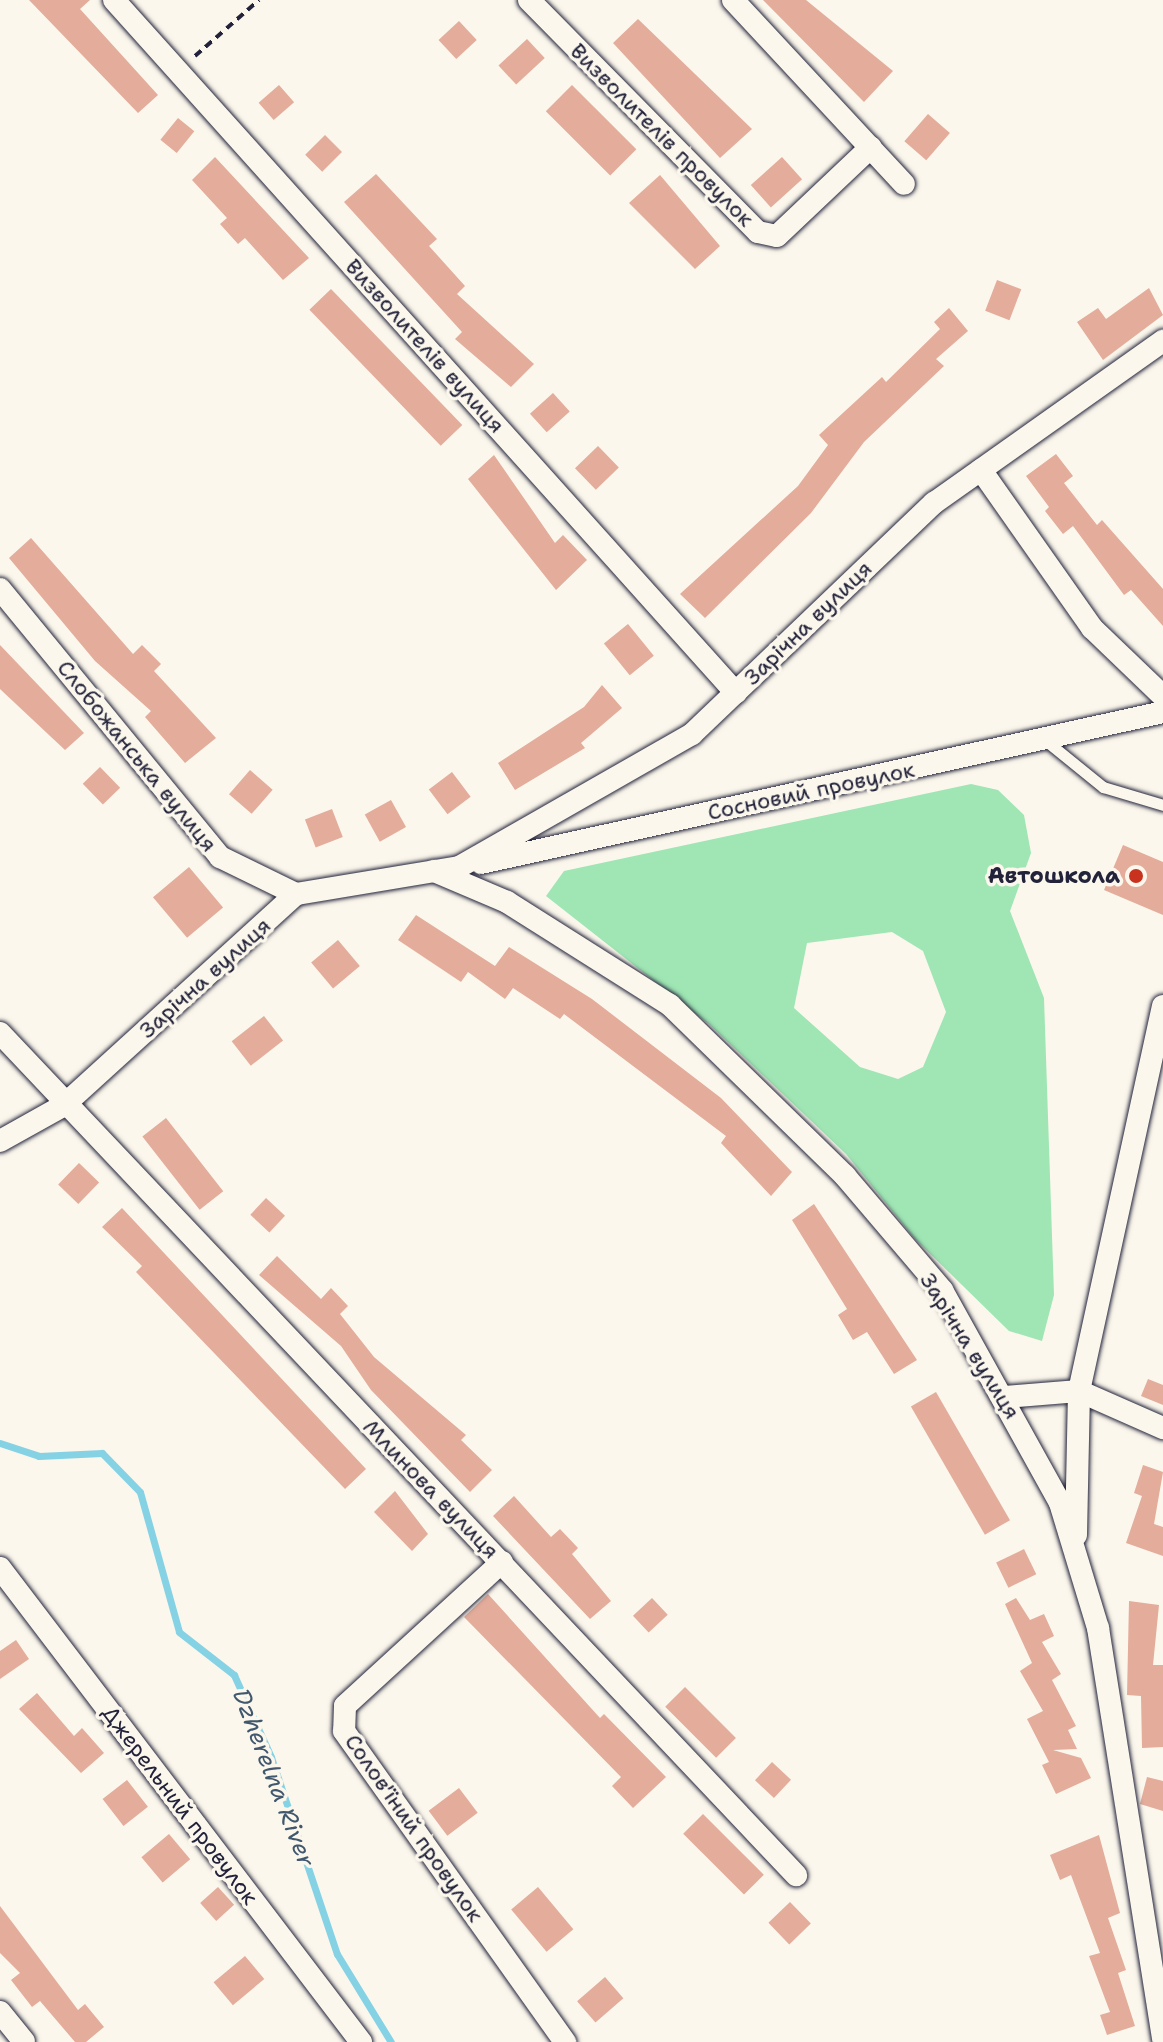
<!DOCTYPE html>
<html>
<head>
<meta charset="utf-8">
<style>
  body { margin:0 }
  #map { position:relative; width:1163px; height:2042px; overflow:hidden; background:#fbf7ec; font-family:"Shantell Sans",sans-serif }
  div>[style] { position:absolute }
  .green>* { inset:0; background:#9fe6b4 }
  .stream>* { height:7px; margin:-3.5px; padding:0 3.5px; transform-origin:3.5px; border-radius:3.5px; background:#86d2e5 }
  .building>* { inset:0; background:#e3ac9b; transform-origin:0 0 }
  .path>* { height:4px; margin-top:-2px; transform-origin:0; background:repeating-linear-gradient(90deg,#22223b 0 8px,transparent 0 14px) }
  .roads { filter:drop-shadow(0 0 2px #22223b) drop-shadow(0 0 2px #22223b) }
  .lane>* { height:11px; margin:-5.5px; padding:0 5.5px; transform-origin:5.5px; border-radius:5.5px; background:#fbf7ec }
  .street>* { height:22px; margin:-11px; padding:0 11px; transform-origin:11px; border-radius:11px; background:#fbf7ec }
  .dots>* { width:22px; height:22px; translate:-50% -50%; box-sizing:border-box; border:4px solid #fbf7ec; border-radius:50% }
  span { translate:-50% -50%; white-space:nowrap; text-align:center; line-height:1.15; -webkit-text-stroke:7px #fbf7ec; paint-order:stroke }
  .street-label { font-size:22px; color:#22223b }
  .poi-label { font-size:22px; color:#22223b; font-weight:700 }
  .right { translate:-100% -50%; text-align:right }
  .water-label { font-size:24px; color:#40576e; font-style:italic }
</style>
</head>
<body>
<div id="map">
  <div class="green">
    <i style="clip-path:polygon(evenodd,971px 784px,998px 790px,1024px 815px,1031px 853px,1010px 911px,1044px 998px,1054px 1295px,1042px 1341px,1009px 1331px,915px 1239px,846px 1154px,710px 1025px,546px 896px,564px 871px,971px 784px,892px 932px,923px 951px,946px 1012px,923px 1067px,898px 1079px,860px 1067px,794px 1008px,807px 943px,892px 932px)"></i>
  </div>
  <div class="stream">
    <i style="left:0;top:1443px;width:41px;rotate:18.4deg"></i>
    <i style="left:39px;top:1456px;width:63px;rotate:-2.7deg"></i>
    <i style="left:102px;top:1453px;width:54px;rotate:45.7deg"></i>
    <i style="left:140px;top:1492px;width:145px;rotate:74.4deg"></i>
    <i style="left:179px;top:1632px;width:70px;rotate:38deg"></i>
    <i style="left:234px;top:1675px;width:90px;rotate:65.7deg"></i>
    <i style="left:271px;top:1757px;width:208px;rotate:71.5deg"></i>
    <i style="left:337px;top:1954px;width:103px;rotate:58.5deg"></i>
  </div>
  <div class="building">
    <i style="clip-path:polygon(29px 0,90px 0,80px 9px,158px 95px,138px 113px)"></i>
    <i style="clip-path:polygon(763px 0,806px 0,893px 71px,864px 102px)"></i>
    <i style="clip-path:polygon(638px 19px,752px 129px,720px 158px,613px 43px)"></i>
    <i style="left:459px;top:21px;width:26px;height:28px;rotate:47deg"></i>
    <i style="left:527px;top:39px;width:26px;height:39px;rotate:47deg"></i>
    <i style="left:279px;top:85px;width:23px;height:27px;rotate:49deg"></i>
    <i style="left:572px;top:85px;width:91px;height:37px;rotate:45deg"></i>
    <i style="left:928px;top:114px;width:29px;height:36px;rotate:41deg"></i>
    <i style="left:178px;top:118px;width:21px;height:28px;rotate:39deg"></i>
    <i style="left:325px;top:135px;width:24px;height:28px;rotate:45deg"></i>
    <i style="clip-path:polygon(215px 157px,309px 258px,283px 280px,245px 238px,238px 244px,220px 224px,227px 218px,192px 180px)"></i>
    <i style="left:782px;top:157px;width:30px;height:42px;rotate:48deg"></i>
    <i style="clip-path:polygon(376px 174px,437px 239px,429px 246px,465px 286px,457px 294px,534px 364px,511px 387px,455px 339px,462px 332px,344px 202px)"></i>
    <i style="clip-path:polygon(660px 175px,720px 246px,695px 269px,629px 203px)"></i>
    <i style="left:997px;top:280px;width:26px;height:33px;rotate:21deg"></i>
    <i style="clip-path:polygon(1149px 288px,1163px 315px,1103px 360px,1077px 322px,1098px 308px,1106px 319px)"></i>
    <i style="left:331px;top:289px;width:189px;height:30px;rotate:46deg"></i>
    <i style="clip-path:polygon(949px 308px,968px 331px,936px 359px,944px 366px,864px 442px,811px 513px,705px 618px,680px 594px,798px 486px,828px 445px,819px 435px,882px 377px,886px 382px,940px 329px,934px 322px)"></i>
    <i style="left:553px;top:393px;width:25px;height:31px;rotate:48deg"></i>
    <i style="left:598px;top:446px;width:30px;height:32px;rotate:46deg"></i>
    <i style="clip-path:polygon(1056px 454px,1073px 476px,1064px 483px,1097px 525px,1102px 520px,1163px 589px,1163px 626px,1131px 590px,1124px 595px,1073px 526px,1063px 534px,1045px 511px,1049px 507px,1026px 476px)"></i>
    <i style="clip-path:polygon(494px 455px,555px 543px,563px 535px,587px 560px,556px 590px,468px 479px)"></i>
    <i style="clip-path:polygon(31px 538px,133px 654px,142px 645px,161px 664px,154px 671px,216px 738px,185px 763px,145px 717px,151px 711px,95px 661px,9px 558px)"></i>
    <i style="left:628px;top:624px;width:41px;height:31px;rotate:51deg"></i>
    <i style="clip-path:polygon(0 645px,84px 733px,65px 750px,0 689px)"></i>
    <i style="clip-path:polygon(602px 685px,622px 708px,581px 743px,585px 748px,515px 790px,498px 763px,584px 707px)"></i>
    <i style="left:100px;top:767px;width:29px;height:24px;rotate:46deg"></i>
    <i style="left:250px;top:770px;width:30px;height:32px;rotate:41deg"></i>
    <i style="left:452px;top:772px;width:31px;height:29px;rotate:53deg"></i>
    <i style="left:391px;top:800px;width:31px;height:30px;rotate:61deg"></i>
    <i style="left:332px;top:809px;width:30px;height:29px;rotate:69deg"></i>
    <i style="clip-path:polygon(1123px 845px,1163px 862px,1163px 915px,1104px 890px)"></i>
    <i style="left:189px;top:867px;width:53px;height:47px;rotate:50deg"></i>
    <i style="clip-path:polygon(416px 915px,495px 966px,509px 947px,592px 999px,721px 1098px,792px 1172px,771px 1196px,721px 1143px,726px 1136px,564px 1014px,560px 1019px,513px 988px,505px 999px,468px 972px,461px 982px,398px 940px)"></i>
    <i style="left:338px;top:940px;width:34px;height:35px;rotate:50deg"></i>
    <i style="left:264px;top:1016px;width:31px;height:41px;rotate:52deg"></i>
    <i style="left:166px;top:1118px;width:93px;height:30px;rotate:52deg"></i>
    <i style="left:79px;top:1163px;width:28px;height:30px;rotate:44deg"></i>
    <i style="left:266px;top:1198px;width:26px;height:23px;rotate:43deg"></i>
    <i style="clip-path:polygon(814px 1204px,917px 1360px,894px 1374px,867px 1332px,853px 1340px,838px 1315px,847px 1309px,792px 1220px)"></i>
    <i style="clip-path:polygon(122px 1208px,366px 1469px,345px 1489px,136px 1272px,142px 1266px,102px 1227px)"></i>
    <i style="clip-path:polygon(277px 1256px,321px 1299px,331px 1288px,348px 1306px,340px 1314px,374px 1357px,466px 1435px,461px 1440px,492px 1470px,470px 1492px,371px 1390px,341px 1346px,259px 1275px)"></i>
    <i style="clip-path:polygon(1148px 1379px,1163px 1385px,1163px 1405px,1141px 1396px)"></i>
    <i style="left:936px;top:1392px;width:148px;height:29px;rotate:60deg"></i>
    <i style="clip-path:polygon(1143px 1465px,1163px 1472px,1154px 1524px,1163px 1527px,1163px 1556px,1126px 1543px,1142px 1496px,1134px 1493px)"></i>
    <i style="clip-path:polygon(395px 1491px,428px 1534px,412px 1551px,374px 1512px)"></i>
    <i style="clip-path:polygon(514px 1496px,551px 1537px,560px 1529px,578px 1548px,572px 1554px,611px 1601px,590px 1619px,493px 1516px)"></i>
    <i style="left:1024px;top:1549px;width:28px;height:31px;rotate:64deg"></i>
    <i style="clip-path:polygon(488px 1594px,600px 1718px,604px 1714px,666px 1777px,633px 1808px,612px 1786px,621px 1777px,464px 1617px)"></i>
    <i style="left:652px;top:1598px;width:23px;height:26px;rotate:47deg"></i>
    <i style="clip-path:polygon(1016px 1598px,1030px 1620px,1044px 1614px,1054px 1636px,1042px 1642px,1061px 1674px,1052px 1680px,1076px 1726px,1068px 1730px,1077px 1749px,1053px 1750px,1081px 1758px,1091px 1778px,1056px 1794px,1042px 1765px,1049px 1762px,1027px 1719px,1043px 1711px,1020px 1671px,1032px 1663px,1005px 1604px)"></i>
    <i style="clip-path:polygon(1129px 1601px,1159px 1605px,1153px 1665px,1163px 1665px,1163px 1747px,1142px 1748px,1141px 1696px,1127px 1695px)"></i>
    <i style="clip-path:polygon(16px 1640px,29px 1659px,0 1679px,0 1651px)"></i>
    <i style="left:685px;top:1687px;width:72px;height:28px;rotate:45deg"></i>
    <i style="clip-path:polygon(37px 1693px,74px 1736px,82px 1728px,104px 1753px,81px 1773px,19px 1709px)"></i>
    <i style="left:772px;top:1762px;width:26px;height:25px;rotate:43deg"></i>
    <i style="clip-path:polygon(1147px 1777px,1163px 1781px,1163px 1811px,1140px 1804px)"></i>
    <i style="left:127px;top:1780px;width:34px;height:31px;rotate:52deg"></i>
    <i style="left:459px;top:1788px;width:31px;height:38px;rotate:53deg"></i>
    <i style="left:703px;top:1814px;width:86px;height:28px;rotate:45deg"></i>
    <i style="left:169px;top:1834px;width:33px;height:36px;rotate:50deg"></i>
    <i style="clip-path:polygon(1099px 1835px,1120px 1913px,1108px 1918px,1126px 1970px,1118px 1973px,1135px 2026px,1107px 2035px,1100px 2015px,1110px 2012px,1089px 1956px,1100px 1953px,1071px 1875px,1060px 1880px,1050px 1855px)"></i>
    <i style="left:218px;top:1887px;width:24px;height:24px;rotate:48deg"></i>
    <i style="left:538px;top:1887px;width:55px;height:35px;rotate:50deg"></i>
    <i style="left:790px;top:1902px;width:30px;height:30px;rotate:46deg"></i>
    <i style="clip-path:polygon(0 1906px,78px 2010px,85px 2004px,104px 2027px,86px 2042px,75px 2042px,40px 2001px,32px 2007px,11px 1980px,20px 1973px,0 1953px)"></i>
    <i style="left:245px;top:1956px;width:30px;height:41px;rotate:50deg"></i>
    <i style="left:605px;top:1977px;width:28px;height:37px;rotate:49deg"></i>
  </div>
  <div class="path">
    <i style="left:195px;top:56px;width:85px;rotate:-41.2deg"></i>
  </div>
  <div class="roads">
    <div class="lane">
      <i style="left:1045px;top:740px;width:75px;rotate:39deg"></i>
      <i style="left:1103px;top:787px;width:63px;rotate:16.7deg"></i>
    </div>
    <div class="street">
      <i style="left:114px;top:0;width:931px;rotate:48.09deg"></i>
      <i style="left:529px;top:0;width:326px;rotate:45.4deg"></i>
      <i style="left:758px;top:232px;width:19px;rotate:12deg"></i>
      <i style="left:777px;top:236px;width:129px;rotate:-43.4deg"></i>
      <i style="left:733px;top:0;width:251px;rotate:47.1deg"></i>
      <i style="left:981px;top:470px;width:193px;rotate:54.9deg"></i>
      <i style="left:1092px;top:628px;width:98px;rotate:43.8deg"></i>
      <i style="left:0;top:589px;width:347px;rotate:50.6deg"></i>
      <i style="left:220px;top:857px;width:85px;rotate:26deg"></i>
      <i style="left:481px;top:863px;width:699px;rotate:-12.48deg"></i>
      <i style="left:434px;top:871px;width:79px;rotate:23deg"></i>
      <i style="left:507px;top:902px;width:193px;rotate:32.3deg"></i>
      <i style="left:670px;top:1005px;width:245px;rotate:44.3deg"></i>
      <i style="left:845px;top:1176px;width:150px;rotate:49.6deg"></i>
      <i style="left:942px;top:1290px;width:244px;rotate:61deg"></i>
      <i style="left:1060px;top:1503px;width:131px;rotate:73.1deg"></i>
      <i style="left:1098px;top:1628px;width:416px;rotate:81deg"></i>
      <i style="left:0;top:1033px;width:1159px;rotate:46.61deg"></i>
      <i style="left:0;top:1141px;width:72px;rotate:-29.1deg"></i>
      <i style="left:63px;top:1106px;width:315px;rotate:-42.3deg"></i>
      <i style="left:296px;top:894px;width:165px;rotate:-9.4deg"></i>
      <i style="left:459px;top:867px;width:268px;rotate:-29.7deg"></i>
      <i style="left:692px;top:734px;width:335px;rotate:-43.7deg"></i>
      <i style="left:934px;top:503px;width:281px;rotate:-35.3deg"></i>
      <i style="left:1005px;top:1397px;width:74px;rotate:-4.6deg"></i>
      <i style="left:1079px;top:1391px;width:92px;rotate:23.8deg"></i>
      <i style="left:1076px;top:1535px;width:144px;rotate:-88.8deg"></i>
      <i style="left:1079px;top:1391px;width:394px;rotate:-77.7deg"></i>
      <i style="left:502px;top:1562px;width:213px;rotate:137.5deg"></i>
      <i style="left:345px;top:1706px;width:25px;rotate:92deg"></i>
      <i style="left:344px;top:1731px;width:382px;rotate:54.6deg"></i>
      <i style="left:0;top:1568px;width:596px;rotate:52.71deg"></i>
      <i style="left:0;top:2012px;width:38px;rotate:51deg"></i>
    </div>
  </div>
  <div class="dots">
    <i style="left:1136px;top:876px;background:#c8321e"></i>
  </div>
  <div class="street-label">
    <span style="left:662px;top:135px;rotate:45deg">Визволителів провулок</span>
    <span style="left:425px;top:346px;rotate:48deg">Визволителів вулиця</span>
    <span style="left:808px;top:623px;rotate:-44deg">Зарічна вулиця</span>
    <span style="left:137px;top:756px;rotate:51deg">Слобожанська вулиця</span>
    <span style="left:811px;top:791px;rotate:-12deg">Сосновий провулок</span>
    <span style="left:205px;top:978px;rotate:-42deg">Зарічна вулиця</span>
    <span style="left:970px;top:1346px;rotate:58deg">Зарічна вулиця</span>
    <span style="left:431px;top:1489px;rotate:46deg">Млинова вулиця</span>
    <span style="left:180px;top:1805px;rotate:53deg">Джерельний провулок</span>
    <span style="left:414px;top:1828px;rotate:55deg">Солов'їний провулок</span>
  </div>
  <div class="poi-label">
    <span class="right" style="left:1120px;top:876px">Автошкола</span>
  </div>
  <div class="water-label">
    <span style="left:273px;top:1778px;rotate:69deg">Dzherelna River</span>
  </div>
</div>
</body>
</html>
